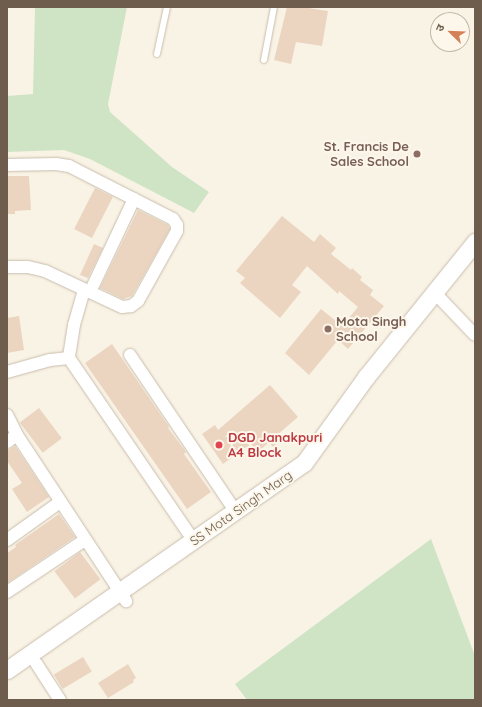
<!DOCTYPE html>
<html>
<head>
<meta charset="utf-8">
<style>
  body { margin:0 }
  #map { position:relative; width:482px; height:707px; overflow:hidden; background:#f9f3e5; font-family:Quicksand,"Noto Sans Devanagari",sans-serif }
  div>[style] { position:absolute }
  .green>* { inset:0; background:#cfe4c5 }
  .building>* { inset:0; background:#ebd5c0; transform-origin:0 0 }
  .roads { filter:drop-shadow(0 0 1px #c8bcac) drop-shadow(0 0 1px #c8bcac) }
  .lane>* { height:6px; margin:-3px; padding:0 3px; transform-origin:3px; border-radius:3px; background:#fff }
  .street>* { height:12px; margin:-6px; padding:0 6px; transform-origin:6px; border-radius:6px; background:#fff }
  .secondary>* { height:17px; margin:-8.5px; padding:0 8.5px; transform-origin:8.5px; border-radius:8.5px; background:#fff }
  .dots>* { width:11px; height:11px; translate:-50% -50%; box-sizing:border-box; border:2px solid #fcf7ea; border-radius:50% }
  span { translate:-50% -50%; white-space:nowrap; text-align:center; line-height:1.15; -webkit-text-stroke:4px #fcf7ea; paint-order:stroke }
  .education-label { font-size:13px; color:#785e54; font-weight:700 }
  .right { translate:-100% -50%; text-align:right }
  .left { translate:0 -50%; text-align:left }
  .health-label { font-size:13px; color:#be3a42; font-weight:700 }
  .street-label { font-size:13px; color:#6e5c4d }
  .frame { position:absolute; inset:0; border:8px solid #6e5c4d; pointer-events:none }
  .north { position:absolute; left:430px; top:12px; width:40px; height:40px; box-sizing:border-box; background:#fcf7ea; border:1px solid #c3b9ab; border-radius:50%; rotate:293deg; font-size:11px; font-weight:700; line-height:16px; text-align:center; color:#6e5c4d }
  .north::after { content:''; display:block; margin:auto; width:14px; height:18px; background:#d48059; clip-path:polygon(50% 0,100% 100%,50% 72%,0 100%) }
</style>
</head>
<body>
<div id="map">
  <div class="green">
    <i style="clip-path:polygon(35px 7px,127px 7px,108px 104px,110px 112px,172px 167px,209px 192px,194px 213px,90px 159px,64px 150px,7px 152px,7px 96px,33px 94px)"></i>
    <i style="clip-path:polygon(431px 539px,475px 656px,475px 700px,247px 700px,235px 684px)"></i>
  </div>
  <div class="building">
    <i style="clip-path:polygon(287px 7px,302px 7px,328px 11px,322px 46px,296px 42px,291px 64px,274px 60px)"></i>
    <i style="clip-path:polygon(7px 176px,29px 176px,31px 210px,15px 211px,15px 214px,7px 214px)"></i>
    <i style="left:95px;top:188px;width:20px;height:46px;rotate:27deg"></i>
    <i style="clip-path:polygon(138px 210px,168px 225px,170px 229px,132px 296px,123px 299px,100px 288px)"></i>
    <i style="clip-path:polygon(282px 216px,314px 242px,320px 234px,336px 248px,331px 254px,351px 270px,352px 268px,362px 277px,360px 280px,373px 290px,370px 295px,384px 306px,348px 349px,338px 340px,309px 375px,285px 353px,321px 309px,342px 326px,358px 307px,339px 291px,338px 294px,307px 266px,292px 285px,301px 292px,280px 318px,240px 283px,245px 278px,236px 271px)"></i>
    <i style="clip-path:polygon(94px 244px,103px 248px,88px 278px,80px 275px)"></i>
    <i style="clip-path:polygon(19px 316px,24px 350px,7px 353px,7px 318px)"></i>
    <i style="clip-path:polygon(112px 344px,169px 427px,168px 428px,186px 452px,184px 454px,211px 492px,187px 509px,85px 363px)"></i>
    <i style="clip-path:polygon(270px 385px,298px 417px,276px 436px,280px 440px,273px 447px,269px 442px,254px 456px,246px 447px,223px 464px,202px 434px,215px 425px,218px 430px)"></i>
    <i style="left:39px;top:408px;width:38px;height:24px;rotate:53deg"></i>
    <i style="clip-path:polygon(15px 446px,49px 497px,27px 512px,12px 489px,22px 483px,7px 461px,7px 451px)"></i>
    <i style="clip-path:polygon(59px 514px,75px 537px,7px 583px,7px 553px,16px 547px,15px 545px)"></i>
    <i style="left:80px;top:552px;width:34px;height:32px;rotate:53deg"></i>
    <i style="left:83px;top:657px;width:17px;height:34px;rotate:59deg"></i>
    <i style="clip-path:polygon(128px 664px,136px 678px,133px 680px,134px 682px,108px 698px,98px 683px)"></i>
  </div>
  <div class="roads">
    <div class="lane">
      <i style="left:157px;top:54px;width:48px;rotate:-78deg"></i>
      <i style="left:264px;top:60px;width:54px;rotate:-79.3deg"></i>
    </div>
    <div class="street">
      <i style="left:7px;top:165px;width:49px;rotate:-1.2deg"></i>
      <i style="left:56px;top:164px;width:13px;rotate:9deg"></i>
      <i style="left:69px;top:166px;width:117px;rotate:27deg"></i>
      <i style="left:173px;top:219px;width:7px;rotate:56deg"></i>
      <i style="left:177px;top:225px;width:6px;rotate:90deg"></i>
      <i style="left:177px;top:231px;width:80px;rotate:119.1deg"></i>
      <i style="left:138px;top:301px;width:9px;rotate:144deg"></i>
      <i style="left:131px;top:306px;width:9px;rotate:174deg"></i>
      <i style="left:122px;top:307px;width:85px;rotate:-154.9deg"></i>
      <i style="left:45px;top:271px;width:18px;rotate:-167deg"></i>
      <i style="left:27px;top:267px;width:20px;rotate:180deg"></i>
      <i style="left:84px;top:290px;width:36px;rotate:106deg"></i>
      <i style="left:74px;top:325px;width:33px;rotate:99deg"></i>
      <i style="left:69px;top:358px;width:222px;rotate:55.7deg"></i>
      <i style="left:90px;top:292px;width:103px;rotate:-64.7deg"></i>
      <i style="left:434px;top:292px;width:59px;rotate:46.4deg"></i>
      <i style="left:130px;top:355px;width:189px;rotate:56deg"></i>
      <i style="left:7px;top:372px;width:45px;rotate:-15.6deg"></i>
      <i style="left:50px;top:360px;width:19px;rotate:-6deg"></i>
      <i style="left:7px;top:415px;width:22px;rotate:63deg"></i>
      <i style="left:17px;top:435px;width:199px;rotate:56.7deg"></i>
      <i style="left:7px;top:442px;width:12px;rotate:-35deg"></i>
      <i style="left:7px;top:540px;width:65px;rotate:-35.6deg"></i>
      <i style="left:7px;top:592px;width:94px;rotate:-33.7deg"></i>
      <i style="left:36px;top:663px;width:44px;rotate:57deg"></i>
    </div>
    <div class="secondary">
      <i style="left:7px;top:670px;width:362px;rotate:-34.9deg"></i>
      <i style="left:304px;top:463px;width:106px;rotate:-54.2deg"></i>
      <i style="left:366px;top:377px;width:174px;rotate:-51.1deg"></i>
    </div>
  </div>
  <div class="dots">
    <i style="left:417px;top:154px;background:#8d6e63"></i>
    <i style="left:328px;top:329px;background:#8d6e63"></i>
    <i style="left:219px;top:445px;background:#e0444e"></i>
  </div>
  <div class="education-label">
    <span class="right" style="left:409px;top:154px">St. Francis De<br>Sales School</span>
    <span class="left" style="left:336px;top:329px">Mota Singh<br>School</span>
  </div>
  <div class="health-label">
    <span class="left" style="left:228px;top:445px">DGD Janakpuri<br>A4 Block</span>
  </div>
  <div class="street-label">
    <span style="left:241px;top:508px;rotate:-35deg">SS Mota Singh Marg</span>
  </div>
  <div class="frame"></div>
  <div class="north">उ</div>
</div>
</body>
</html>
